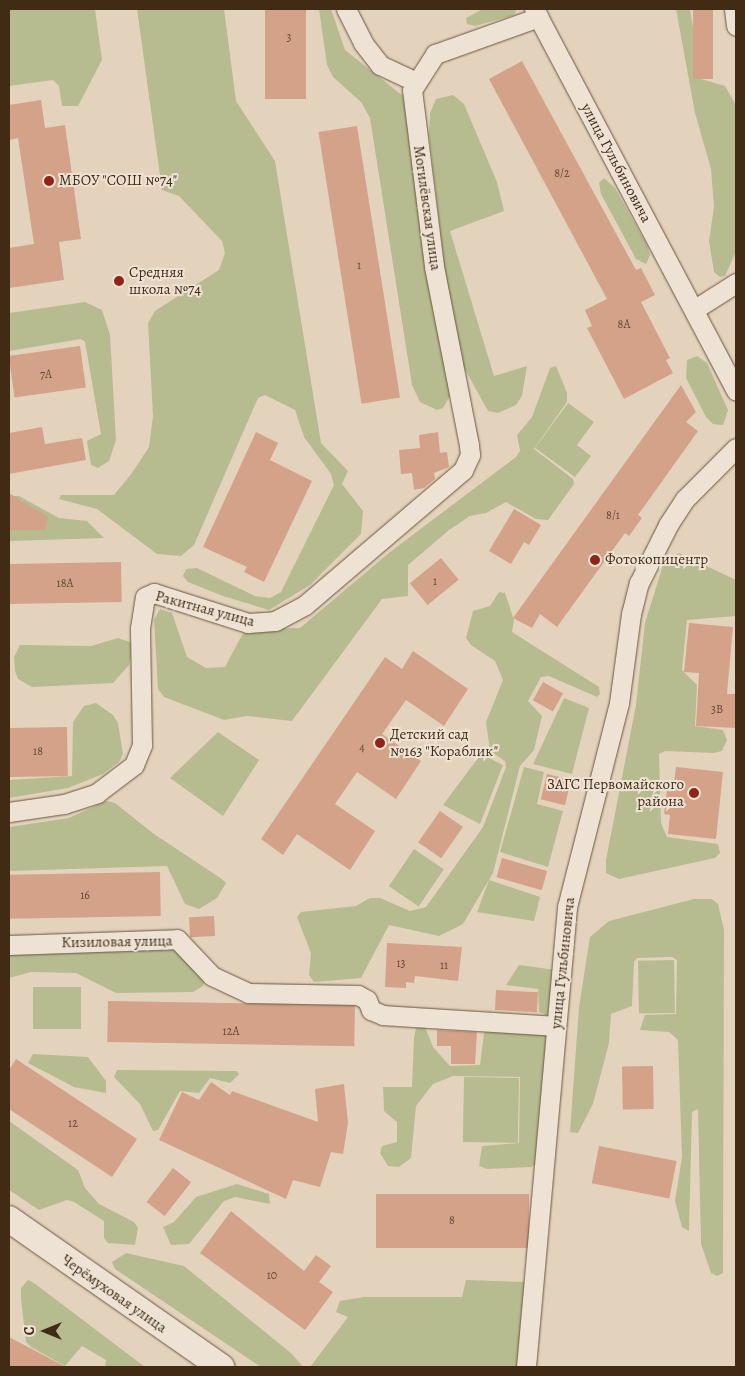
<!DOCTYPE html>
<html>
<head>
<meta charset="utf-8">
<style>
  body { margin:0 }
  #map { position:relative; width:745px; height:1376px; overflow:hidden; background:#e4d3bc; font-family:Alegreya,serif }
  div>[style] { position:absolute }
  .green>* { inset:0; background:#b6bc8f; transform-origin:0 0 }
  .building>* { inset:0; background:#d4a189; transform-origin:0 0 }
  .roads { filter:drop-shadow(0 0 1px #6a553f) drop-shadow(0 0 1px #6a553f) }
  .minor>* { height:19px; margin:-9.5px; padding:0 9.5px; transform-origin:9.5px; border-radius:9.5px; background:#ede2d3 }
  .secondary>* { height:26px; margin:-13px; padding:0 13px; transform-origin:13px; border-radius:13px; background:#ede2d3 }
  .dots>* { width:14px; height:14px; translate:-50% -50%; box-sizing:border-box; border:2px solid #ede2d3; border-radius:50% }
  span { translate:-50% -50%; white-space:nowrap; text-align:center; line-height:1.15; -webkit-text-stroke:4px #ede2d3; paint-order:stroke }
  .number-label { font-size:12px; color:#664832 }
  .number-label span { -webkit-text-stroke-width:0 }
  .street-label { font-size:15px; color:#412b15 }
  .poi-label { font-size:15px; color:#412b15 }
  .left { translate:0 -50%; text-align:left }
  .right { translate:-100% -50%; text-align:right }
  .frame { position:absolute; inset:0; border:10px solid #412b15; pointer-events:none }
  .north { position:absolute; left:20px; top:1306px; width:50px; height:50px; -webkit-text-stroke:4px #ede2d3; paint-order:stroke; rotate:270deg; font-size:14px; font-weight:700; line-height:20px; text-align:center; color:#412b15 }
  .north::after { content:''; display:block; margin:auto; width:18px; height:22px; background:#412b15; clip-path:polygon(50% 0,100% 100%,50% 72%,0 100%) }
</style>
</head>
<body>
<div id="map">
  <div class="green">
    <i style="clip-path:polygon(9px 9px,95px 9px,102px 60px,78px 106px,62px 106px,59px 86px,53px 80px,9px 86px)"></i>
    <i style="clip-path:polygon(137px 9px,224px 9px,236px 101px,275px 161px,321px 443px,348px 471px,342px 484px,363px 511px,361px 534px,310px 585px,269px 610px,223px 596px,188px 582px,183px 576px,186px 569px,197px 568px,255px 596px,270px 598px,281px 592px,334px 485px,331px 474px,304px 437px,295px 410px,265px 395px,258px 398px,194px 545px,181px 556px,157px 554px,97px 509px,59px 499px,61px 495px,114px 495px,132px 473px,149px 447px,153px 416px,148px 323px,155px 311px,219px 270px,225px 253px,222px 241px,179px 196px,162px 190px)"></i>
    <i style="clip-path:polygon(319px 9px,331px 9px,345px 50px,403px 96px,410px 110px,431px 295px,451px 394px,443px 408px,437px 410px,420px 402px,412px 385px,370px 118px,361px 102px,333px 77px,327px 65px)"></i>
    <i style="clip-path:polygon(483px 9px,517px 9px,514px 15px,475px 26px,467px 24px,466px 18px)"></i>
    <i style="clip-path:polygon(676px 9px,690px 9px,701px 79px,725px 86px,736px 105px,736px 252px,725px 276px,720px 277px,714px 272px,709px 241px,714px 207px,711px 169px,695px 113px)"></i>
    <i style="clip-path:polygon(453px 95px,464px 104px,497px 182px,504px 211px,450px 231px,494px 376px,527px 366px,522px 396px,516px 405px,498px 413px,488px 411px,462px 364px,444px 265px,429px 134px,430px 113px,436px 99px)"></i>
    <i style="clip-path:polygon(604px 178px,615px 188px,648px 247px,650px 255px,646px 264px,636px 259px,601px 194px,599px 183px)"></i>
    <i style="clip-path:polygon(85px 302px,102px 310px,110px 335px,116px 440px,109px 461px,98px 468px,91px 465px,87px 441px,101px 434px,85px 342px,81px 339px,9px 351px,9px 313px)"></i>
    <i style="clip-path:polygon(697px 356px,707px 363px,728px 410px,723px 425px,713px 424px,706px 417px,686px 378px,687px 360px)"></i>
    <i style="clip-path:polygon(556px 366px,567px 393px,567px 402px,534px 449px,573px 479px,574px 484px,548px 520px,536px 519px,506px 502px,486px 513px,470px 516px,449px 530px,408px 565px,408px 596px,382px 599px,292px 721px,247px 716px,224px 720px,164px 697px,158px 689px,154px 620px,160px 609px,172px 613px,187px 657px,206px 668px,225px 667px,242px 635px,250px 629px,300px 628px,390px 552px,516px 457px,520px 451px,517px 435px,532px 417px,550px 368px)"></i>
    <i style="clip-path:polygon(568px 403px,594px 422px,577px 445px,591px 456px,575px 477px,535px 448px)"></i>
    <i style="clip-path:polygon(9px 496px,19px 496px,59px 518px,87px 521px,104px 538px,9px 541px)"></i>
    <i style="clip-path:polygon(679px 553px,736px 580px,736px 616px,687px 620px,682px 670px,697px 685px,695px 726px,723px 730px,727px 740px,722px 751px,714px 753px,665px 751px,659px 754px,661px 823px,667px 837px,718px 844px,720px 853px,715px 858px,619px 879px,606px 873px,606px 860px,636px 705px,645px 623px,664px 562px)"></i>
    <i style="clip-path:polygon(499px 592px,505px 593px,514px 620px,512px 632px,599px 687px,600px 694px,597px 697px,549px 676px,541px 677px,528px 701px,542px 716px,534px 750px,520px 766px,493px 873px,463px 924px,439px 936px,389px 925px,361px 978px,314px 982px,309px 975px,311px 953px,297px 917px,301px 912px,356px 906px,370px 898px,380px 898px,410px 911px,426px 907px,483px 827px,506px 767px,505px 761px,490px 751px,486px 722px,503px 680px,495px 661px,471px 645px,466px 638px,473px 611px,490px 606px)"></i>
    <i style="clip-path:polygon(118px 638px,130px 642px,132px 651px,129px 665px,113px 683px,32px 687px,18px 679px,15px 671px,14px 657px,20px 645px,91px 646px)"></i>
    <i style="clip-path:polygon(564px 698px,589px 708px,572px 774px,533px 764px)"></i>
    <i style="clip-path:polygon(96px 703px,113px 715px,118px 723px,123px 754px,119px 762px,103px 774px,68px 788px,9px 798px,9px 780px,72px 776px,73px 722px,84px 706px)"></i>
    <i style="clip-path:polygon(218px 732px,259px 760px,223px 816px,170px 778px)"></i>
    <i style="clip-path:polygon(481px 754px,503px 765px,480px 824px,443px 805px)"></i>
    <i style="clip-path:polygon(524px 767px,544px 772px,537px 804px,563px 811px,548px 867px,500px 852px)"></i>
    <i style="clip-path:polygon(106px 801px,115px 803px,154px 834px,222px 879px,226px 883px,217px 898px,199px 909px,185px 904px,167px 866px,9px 871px,9px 827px,69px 818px)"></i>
    <i style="left:414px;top:849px;width:36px;height:45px;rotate:34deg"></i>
    <i style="clip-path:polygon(489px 880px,540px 897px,534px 921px,477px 912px)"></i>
    <i style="clip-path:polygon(694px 899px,712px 899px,718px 904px,724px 930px,723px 1273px,717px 1276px,711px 1273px,701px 1244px,698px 1109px,692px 1112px,689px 1231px,682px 1227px,675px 1201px,682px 1157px,678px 1040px,669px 1032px,640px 1030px,645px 1015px,676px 1014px,677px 960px,672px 957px,637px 958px,634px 962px,632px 1006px,611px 1014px,609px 1043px,593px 1104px,578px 1133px,570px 1132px,579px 1007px,590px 937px,609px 921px)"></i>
    <i style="clip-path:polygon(174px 946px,205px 980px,203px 986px,193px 992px,116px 993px,76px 973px,31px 972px,9px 978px,9px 949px)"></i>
    <i style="left:674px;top:960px;width:53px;height:36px;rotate:89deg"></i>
    <i style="clip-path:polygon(519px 965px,556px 970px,552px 1018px,539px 1012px,538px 989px,506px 985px)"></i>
    <i style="left:81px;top:987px;width:42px;height:48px;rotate:90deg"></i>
    <i style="clip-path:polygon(425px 1027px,433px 1047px,450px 1066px,480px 1065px,484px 1033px,488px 1031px,549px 1034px,542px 1161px,531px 1167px,487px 1169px,479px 1166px,482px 1146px,519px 1143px,520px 1077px,453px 1076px,433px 1084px,416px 1106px,411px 1158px,399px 1167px,388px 1166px,380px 1153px,382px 1146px,397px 1142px,397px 1122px,384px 1111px,383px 1087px,412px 1087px,414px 1038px,416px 1028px)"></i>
    <i style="clip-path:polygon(33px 1054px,88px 1057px,106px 1081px,106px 1093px,74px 1087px,28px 1063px)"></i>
    <i style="clip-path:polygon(117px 1070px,237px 1071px,239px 1074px,230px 1083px,210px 1078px,199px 1093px,180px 1091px,158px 1130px,153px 1131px,140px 1104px,114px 1077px)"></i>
    <i style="left:464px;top:1077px;width:55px;height:65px;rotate:1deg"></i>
    <i style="clip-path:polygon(9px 1121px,78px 1170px,85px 1188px,99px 1204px,134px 1222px,138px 1228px,135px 1245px,108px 1243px,104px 1238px,104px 1221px,74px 1202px,67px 1200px,39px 1210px,9px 1190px)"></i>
    <i style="clip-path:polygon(237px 1184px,269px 1194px,270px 1204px,235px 1197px,224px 1201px,189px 1244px,171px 1245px,163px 1227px,174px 1222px,196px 1197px)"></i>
    <i style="clip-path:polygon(126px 1253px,184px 1266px,292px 1354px,303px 1367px,261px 1367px,115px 1269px,112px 1262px)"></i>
    <i style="clip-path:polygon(28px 1280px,34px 1283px,145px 1367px,105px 1367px,106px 1360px,82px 1346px,65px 1366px,31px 1347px,26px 1342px,21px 1299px,21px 1288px)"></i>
    <i style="clip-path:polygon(466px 1280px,527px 1282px,523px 1367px,310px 1367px,348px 1317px,336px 1312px,340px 1301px,364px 1297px,462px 1297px)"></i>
  </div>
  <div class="building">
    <i style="left:265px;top:9px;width:41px;height:90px"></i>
    <i style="left:693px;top:9px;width:20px;height:70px"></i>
    <i style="clip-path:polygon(522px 61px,636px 270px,641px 268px,655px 295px,641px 302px,670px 358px,666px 360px,673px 373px,624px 399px,587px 328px,592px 326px,585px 310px,607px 299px,489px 79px)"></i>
    <i style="clip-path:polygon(41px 100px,45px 128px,65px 125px,81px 239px,59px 242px,64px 280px,9px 288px,9px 248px,34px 244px,18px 138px,9px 140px,9px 105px)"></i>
    <i style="left:357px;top:126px;width:275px;height:39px;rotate:81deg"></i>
    <i style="left:80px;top:346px;width:42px;height:72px;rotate:82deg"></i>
    <i style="clip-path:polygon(681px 385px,696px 412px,686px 422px,698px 431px,638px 515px,642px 518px,629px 536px,625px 533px,557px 627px,540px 614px,532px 628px,513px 618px)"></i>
    <i style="clip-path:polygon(42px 427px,45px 444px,82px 438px,86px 460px,9px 474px,9px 433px)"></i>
    <i style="clip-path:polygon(256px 432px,278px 443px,270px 460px,312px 481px,264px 582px,244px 572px,247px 567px,203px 547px)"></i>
    <i style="clip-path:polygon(438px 432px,440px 453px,447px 452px,449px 467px,434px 473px,435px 479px,424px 488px,414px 490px,412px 473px,401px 474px,399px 450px,420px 448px,419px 435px)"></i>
    <i style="clip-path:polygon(9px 493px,48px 517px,45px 530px,9px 530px)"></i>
    <i style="clip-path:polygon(514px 509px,541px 525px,529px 545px,524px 542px,511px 564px,489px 551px)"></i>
    <i style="left:441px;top:558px;width:28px;height:40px;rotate:51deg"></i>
    <i style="left:121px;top:562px;width:40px;height:112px;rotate:89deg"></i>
    <i style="clip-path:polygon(689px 623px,733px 627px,727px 694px,736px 694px,736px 728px,696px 726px,699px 673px,684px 672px)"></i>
    <i style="clip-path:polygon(413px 651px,468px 689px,444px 726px,406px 700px,382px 734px,421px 761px,396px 799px,357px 772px,335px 804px,375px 831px,350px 870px,297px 834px,283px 855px,261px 839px,385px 657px,402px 669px)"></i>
    <i style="left:543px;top:682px;width:23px;height:21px;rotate:29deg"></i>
    <i style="left:67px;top:727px;width:49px;height:58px;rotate:89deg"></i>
    <i style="clip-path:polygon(676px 767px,723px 772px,716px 839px,668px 834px,670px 815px,664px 814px,668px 782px,674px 783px)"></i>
    <i style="left:547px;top:774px;width:25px;height:26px;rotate:14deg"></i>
    <i style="left:440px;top:811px;width:28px;height:38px;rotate:35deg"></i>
    <i style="left:502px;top:858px;width:47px;height:20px;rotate:16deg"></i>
    <i style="left:160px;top:872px;width:44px;height:151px;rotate:89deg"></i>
    <i style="left:214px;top:916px;width:20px;height:25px;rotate:87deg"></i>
    <i style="clip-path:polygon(387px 943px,462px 947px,458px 981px,415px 976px,414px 983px,406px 982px,406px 988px,385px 987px)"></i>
    <i style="left:496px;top:990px;width:42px;height:20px;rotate:3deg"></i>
    <i style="left:108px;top:1001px;width:247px;height:41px;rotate:1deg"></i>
    <i style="clip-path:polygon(437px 1030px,477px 1032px,475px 1064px,451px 1064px,451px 1046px,437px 1046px)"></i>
    <i style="clip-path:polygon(16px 1059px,137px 1139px,112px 1177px,9px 1109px,9px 1070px)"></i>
    <i style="left:653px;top:1066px;width:43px;height:31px;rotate:89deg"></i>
    <i style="clip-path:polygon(211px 1082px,230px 1095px,232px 1091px,318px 1122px,315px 1089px,344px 1084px,348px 1123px,343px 1154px,331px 1152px,320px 1187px,293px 1180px,286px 1199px,159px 1140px,182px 1092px,199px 1100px)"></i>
    <i style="left:599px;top:1146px;width:79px;height:38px;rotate:11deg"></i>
    <i style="left:173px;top:1168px;width:23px;height:43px;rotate:38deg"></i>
    <i style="left:376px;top:1194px;width:153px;height:54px"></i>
    <i style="clip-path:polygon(231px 1211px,304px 1271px,316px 1255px,331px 1266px,319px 1282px,333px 1292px,305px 1330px,200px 1253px)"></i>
    <i style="clip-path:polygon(9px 1337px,66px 1367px,9px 1367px)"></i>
  </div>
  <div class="roads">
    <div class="minor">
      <i style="left:346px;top:9px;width:38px;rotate:63deg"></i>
      <i style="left:363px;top:43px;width:28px;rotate:52deg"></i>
      <i style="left:380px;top:65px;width:38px;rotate:25deg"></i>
      <i style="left:534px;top:9px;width:432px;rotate:62.1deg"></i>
      <i style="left:734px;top:9px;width:17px;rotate:83deg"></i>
      <i style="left:695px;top:309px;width:49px;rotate:-32.4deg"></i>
      <i style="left:9px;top:812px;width:56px;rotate:-8.3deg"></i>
      <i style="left:64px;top:804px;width:35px;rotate:-18deg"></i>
      <i style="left:97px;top:793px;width:46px;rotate:-37.1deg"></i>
      <i style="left:134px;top:765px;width:22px;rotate:-68deg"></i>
      <i style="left:142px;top:745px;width:117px;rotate:-91deg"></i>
      <i style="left:140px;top:628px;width:31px;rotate:-81deg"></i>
      <i style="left:145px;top:597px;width:10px;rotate:-24deg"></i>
      <i style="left:154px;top:593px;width:99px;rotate:17.7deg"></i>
      <i style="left:248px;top:623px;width:27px;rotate:-4deg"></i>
      <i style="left:275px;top:621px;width:34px;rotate:-28deg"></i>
      <i style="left:305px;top:605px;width:208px;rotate:-40.5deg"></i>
      <i style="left:463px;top:470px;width:17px;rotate:-65deg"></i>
      <i style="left:470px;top:455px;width:10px;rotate:-96deg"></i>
      <i style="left:469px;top:445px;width:182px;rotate:-101.1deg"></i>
      <i style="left:434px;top:266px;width:177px;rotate:-97.1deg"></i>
      <i style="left:412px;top:90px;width:43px;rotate:-57.4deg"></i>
      <i style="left:435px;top:54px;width:110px;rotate:-19.6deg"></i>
      <i style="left:9px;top:945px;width:168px;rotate:-2deg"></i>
      <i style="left:177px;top:939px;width:51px;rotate:46.6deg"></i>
      <i style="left:212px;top:976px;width:40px;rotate:25deg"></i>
      <i style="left:248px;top:993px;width:110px;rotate:1deg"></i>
      <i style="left:358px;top:995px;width:10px;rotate:29deg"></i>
      <i style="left:367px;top:1000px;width:11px;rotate:68deg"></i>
      <i style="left:371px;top:1010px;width:13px;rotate:23deg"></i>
      <i style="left:383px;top:1015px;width:173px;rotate:3.6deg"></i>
      <i style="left:526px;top:1367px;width:462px;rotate:-84.9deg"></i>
      <i style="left:567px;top:907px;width:211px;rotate:-75.7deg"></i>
      <i style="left:619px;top:703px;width:90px;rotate:-82.3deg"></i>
      <i style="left:631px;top:614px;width:32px;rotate:-76deg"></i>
      <i style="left:639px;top:583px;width:65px;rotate:-63.4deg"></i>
      <i style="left:668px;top:525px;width:31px;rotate:-57deg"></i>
      <i style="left:685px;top:499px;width:72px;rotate:-45deg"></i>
    </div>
    <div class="secondary">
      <i style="left:9px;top:1219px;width:259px;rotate:34.9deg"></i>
    </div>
  </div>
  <div class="dots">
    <i style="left:49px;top:181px;background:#8f2418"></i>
    <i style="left:119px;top:281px;background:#8f2418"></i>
    <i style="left:595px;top:560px;background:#8f2418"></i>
    <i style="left:380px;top:743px;background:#8f2418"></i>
    <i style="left:694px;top:793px;background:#8f2418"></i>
  </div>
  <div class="number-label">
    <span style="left:289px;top:38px">3</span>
    <span style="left:562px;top:174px">8/2</span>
    <span style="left:359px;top:266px">1</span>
    <span style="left:624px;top:325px">8А</span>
    <span style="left:46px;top:375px">7А</span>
    <span style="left:613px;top:516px">8/1</span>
    <span style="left:435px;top:582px">1</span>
    <span style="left:65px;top:584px">18А</span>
    <span style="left:717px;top:710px">3В</span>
    <span style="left:362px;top:748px">4</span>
    <span style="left:38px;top:752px">18</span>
    <span style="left:85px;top:896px">16</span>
    <span style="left:401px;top:964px">13</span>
    <span style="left:444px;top:966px">11</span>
    <span style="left:231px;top:1032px">12А</span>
    <span style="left:73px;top:1124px">12</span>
    <span style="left:452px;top:1221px">8</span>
    <span style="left:272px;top:1276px">10</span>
  </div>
  <div class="street-label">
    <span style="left:616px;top:163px;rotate:62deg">улица Гульбиновича</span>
    <span style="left:427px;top:208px;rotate:82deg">Могилёвская улица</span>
    <span style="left:205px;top:609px;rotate:15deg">Ракитная улица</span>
    <span style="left:117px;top:942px;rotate:-1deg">Кизиловая улица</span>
    <span style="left:563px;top:963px;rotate:-84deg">улица Гульбиновича</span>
    <span style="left:114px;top:1294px;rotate:35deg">Черёмуховая улица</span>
  </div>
  <div class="poi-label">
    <span class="left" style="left:59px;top:181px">МБОУ "СОШ №74"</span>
    <span class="left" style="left:129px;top:281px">Средняя<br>школа №74</span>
    <span class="left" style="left:605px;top:560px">Фотокопицентр</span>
    <span class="left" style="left:390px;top:743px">Детский сад<br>№163 "Кораблик"</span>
    <span class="right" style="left:684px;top:793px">ЗАГС Первомайского<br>района</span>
  </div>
  <div class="frame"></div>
  <div class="north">С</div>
</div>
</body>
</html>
